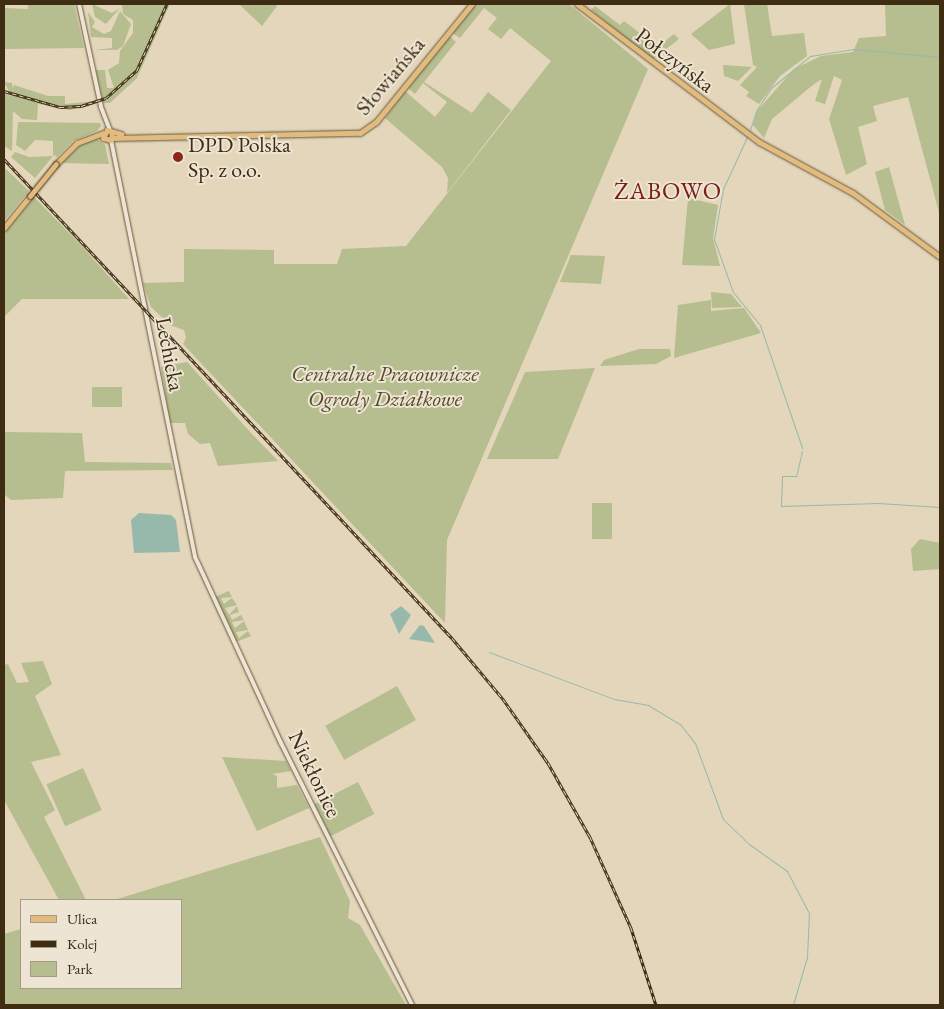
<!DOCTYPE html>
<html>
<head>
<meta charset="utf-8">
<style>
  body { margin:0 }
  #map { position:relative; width:944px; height:1009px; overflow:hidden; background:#e3d6bb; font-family:"EB Garamond",serif }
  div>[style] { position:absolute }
  .green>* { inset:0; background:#b6bd8e; transform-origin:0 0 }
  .water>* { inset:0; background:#96b9ac }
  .stream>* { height:1px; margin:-0.5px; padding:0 0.5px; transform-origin:0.5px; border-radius:0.5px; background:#96b9ac }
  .roads { filter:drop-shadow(0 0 1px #67563d) drop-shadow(0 0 1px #67563d) }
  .minor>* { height:4px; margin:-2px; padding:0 2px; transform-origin:2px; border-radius:2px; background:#ede4d3 }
  .major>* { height:5px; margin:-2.5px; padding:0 2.5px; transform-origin:2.5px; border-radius:2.5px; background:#e2bb7e }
  .rail>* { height:3px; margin-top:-1.5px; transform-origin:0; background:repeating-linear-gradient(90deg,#ede4d3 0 4px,#3e2c13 0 8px); box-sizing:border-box; border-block:1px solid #3e2c13 }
  .bridges { filter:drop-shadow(0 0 1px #3e2c13) drop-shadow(0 0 1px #3e2c13) }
  .major-bridge>* { height:5px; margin:-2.5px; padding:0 2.5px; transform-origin:2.5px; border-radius:2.5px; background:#e2bb7e }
  .dots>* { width:14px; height:14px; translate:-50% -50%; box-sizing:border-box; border:2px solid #ede4d3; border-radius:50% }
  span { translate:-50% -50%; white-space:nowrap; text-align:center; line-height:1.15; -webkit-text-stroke:4px #ede4d3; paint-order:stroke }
  .street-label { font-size:22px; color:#3e2c13 }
  .poi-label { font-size:22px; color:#3e2c13 }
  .left { translate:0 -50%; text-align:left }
  .park-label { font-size:22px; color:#56492c; font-style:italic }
  .neighbourhood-label { font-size:24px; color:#7a1f14; letter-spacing:1px }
  .frame { position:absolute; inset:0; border:5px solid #3e2c13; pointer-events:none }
  .legend { position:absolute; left:20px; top:899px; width:162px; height:90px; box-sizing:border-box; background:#ede4d3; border:1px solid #a79a86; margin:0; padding:6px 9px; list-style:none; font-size:15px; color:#3e2c13 }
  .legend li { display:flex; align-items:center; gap:10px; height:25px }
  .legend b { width:25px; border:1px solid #a79a86 }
</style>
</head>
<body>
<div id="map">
  <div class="green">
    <i style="clip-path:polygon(4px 4px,5px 8px,28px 9px,28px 4px,74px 4px,84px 48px,4px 49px)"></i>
    <i style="clip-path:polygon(92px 4px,112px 13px,120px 8px,106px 24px,95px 17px)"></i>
    <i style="clip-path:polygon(122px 4px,170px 4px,137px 78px,110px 103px,103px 103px,96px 70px,105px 70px,107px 88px,114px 88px,108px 70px,119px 63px,120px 51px,133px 33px,133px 20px,123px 14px)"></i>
    <i style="clip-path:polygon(239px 4px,276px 4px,277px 6px,262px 26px)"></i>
    <i style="clip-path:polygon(474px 4px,569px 4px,648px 69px,447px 540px,445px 623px,183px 344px,186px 338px,184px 330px,170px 325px,151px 307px,143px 283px,184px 282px,184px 249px,274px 250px,274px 264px,337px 264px,342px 249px,406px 246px,551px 61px,510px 28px,501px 39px,488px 29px,497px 18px,484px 8px,460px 38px,451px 32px)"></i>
    <i style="clip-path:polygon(730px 4px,735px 44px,709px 50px,691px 34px)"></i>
    <i style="clip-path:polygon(744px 4px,767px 4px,772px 36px,804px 33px,807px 56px,780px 76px,759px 104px,746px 96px,749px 92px,740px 85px,757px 67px,753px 65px)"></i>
    <i style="clip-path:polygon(885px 4px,940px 4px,940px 216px,908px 97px,873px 106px,877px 121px,858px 127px,867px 164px,846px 175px,829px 119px,842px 80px,834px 76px,825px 104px,815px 101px,822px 79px,814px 84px,772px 119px,764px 138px,753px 125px,757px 111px,794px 69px,821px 56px,853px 52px,859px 38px,886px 36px)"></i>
    <i style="clip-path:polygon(595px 6px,620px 25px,624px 21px,658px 47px,674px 34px,679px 39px,652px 60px,591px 10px)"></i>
    <i style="clip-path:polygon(120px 11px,131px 24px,123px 46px,117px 50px,95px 50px,112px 48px,112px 38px,91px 37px,88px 12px,95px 22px,92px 27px,104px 34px,111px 31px)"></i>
    <i style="clip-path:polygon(448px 35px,456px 42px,424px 82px,472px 113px,488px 92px,511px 110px,447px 193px,448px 178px,442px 167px,385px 118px,405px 91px,435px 117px,447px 102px,423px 83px,415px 94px,408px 88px)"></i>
    <i style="clip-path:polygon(723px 65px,752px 67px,738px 81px,724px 76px)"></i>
    <i style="clip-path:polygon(4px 82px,12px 83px,13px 89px,14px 85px,48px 96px,65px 96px,65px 104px,95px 101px,95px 104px,70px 110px,38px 104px,37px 120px,22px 119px,13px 111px,12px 151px,4px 146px,4px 94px,12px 96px)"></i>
    <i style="clip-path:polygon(18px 122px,100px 123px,101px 126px,97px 131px,73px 141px,57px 157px,54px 155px,35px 178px,11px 157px,15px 152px,29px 157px,53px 156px,53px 141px,35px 140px,25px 151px,16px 145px)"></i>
    <i style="clip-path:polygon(96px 138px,105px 145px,109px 164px,59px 163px,77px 144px)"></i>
    <i style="clip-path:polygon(889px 167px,905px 225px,885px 210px,875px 172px)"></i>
    <i style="clip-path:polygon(6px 169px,29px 191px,4px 221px,4px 169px)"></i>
    <i style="clip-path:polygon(33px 196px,81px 245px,129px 299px,22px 299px,4px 317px,4px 232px)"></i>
    <i style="clip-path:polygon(688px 198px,718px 205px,713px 238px,720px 266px,682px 265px)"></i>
    <i style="clip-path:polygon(571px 255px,605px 256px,601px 284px,560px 282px)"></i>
    <i style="clip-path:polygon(711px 292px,731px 294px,742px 307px,712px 308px)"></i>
    <i style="clip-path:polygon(711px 300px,711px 311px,744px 308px,761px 333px,674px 358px,678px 305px)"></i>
    <i style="clip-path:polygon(639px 349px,670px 349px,671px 356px,656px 364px,600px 366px,604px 360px)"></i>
    <i style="clip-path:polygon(187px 362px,251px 433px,278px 461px,218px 466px,210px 443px,200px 444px,188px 434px,185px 423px,170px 423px,161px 367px)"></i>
    <i style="clip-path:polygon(595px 368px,558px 459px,487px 459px,525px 372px)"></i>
    <i style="left:92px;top:387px;width:30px;height:20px"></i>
    <i style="clip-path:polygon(4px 432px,82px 433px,85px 462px,171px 463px,173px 470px,65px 471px,63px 498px,11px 500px,4px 494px)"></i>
    <i style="left:592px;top:503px;width:20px;height:36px"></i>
    <i style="clip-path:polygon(920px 539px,940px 543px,940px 569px,913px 571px,911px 549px)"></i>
    <i style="clip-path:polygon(229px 591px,232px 597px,221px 598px,224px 604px,232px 598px,237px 605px,225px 608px,229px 615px,237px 606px,239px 612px,230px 615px,232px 620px,241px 615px,244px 620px,232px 622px,235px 628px,244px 621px,248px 630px,236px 632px,239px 638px,248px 631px,251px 636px,236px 642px,215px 597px)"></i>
    <i style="clip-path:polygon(43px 661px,52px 684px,35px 696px,61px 755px,31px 762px,55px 810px,44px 817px,86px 900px,59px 900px,4px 800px,4px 665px,8px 664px,17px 683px,29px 682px,21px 663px)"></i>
    <i style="left:397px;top:686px;width:39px;height:82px;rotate:61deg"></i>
    <i style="clip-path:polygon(222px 757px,286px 761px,291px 771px,272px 774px,277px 776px,277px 788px,297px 785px,309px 808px,257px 831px)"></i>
    <i style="left:83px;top:768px;width:46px;height:40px;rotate:66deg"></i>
    <i style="left:358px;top:782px;width:36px;height:49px;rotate:63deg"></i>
    <i style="clip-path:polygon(320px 837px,350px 901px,348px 918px,360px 925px,406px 1005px,4px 1005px,4px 934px,21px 929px,21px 988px,181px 988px,181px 900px,114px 900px)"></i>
  </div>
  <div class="water">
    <i style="clip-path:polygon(139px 513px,171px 515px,176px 520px,180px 552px,134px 553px,131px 520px)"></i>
    <i style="clip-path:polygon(401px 606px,411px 615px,399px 634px,390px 614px)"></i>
    <i style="clip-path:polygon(420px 625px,424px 626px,435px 643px,409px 639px)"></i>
  </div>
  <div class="stream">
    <i style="left:750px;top:130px;width:20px;rotate:-72deg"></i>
    <i style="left:756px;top:111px;width:27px;rotate:-57deg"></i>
    <i style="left:771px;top:88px;width:50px;rotate:-39.4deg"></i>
    <i style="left:810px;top:56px;width:44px;rotate:-9.2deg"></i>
    <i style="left:853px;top:49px;width:87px;rotate:5.3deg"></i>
    <i style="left:747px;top:137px;width:57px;rotate:114.8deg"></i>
    <i style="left:723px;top:189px;width:51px;rotate:100.2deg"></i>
    <i style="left:714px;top:239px;width:56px;rotate:70.3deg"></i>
    <i style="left:733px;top:292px;width:43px;rotate:50.7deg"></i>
    <i style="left:760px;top:325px;width:130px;rotate:71.1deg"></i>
    <i style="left:802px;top:451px;width:26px;rotate:103deg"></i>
    <i style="left:796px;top:476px;width:14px;rotate:180deg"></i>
    <i style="left:782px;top:476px;width:30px;rotate:92deg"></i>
    <i style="left:781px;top:506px;width:97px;rotate:-1.8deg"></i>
    <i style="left:878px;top:503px;width:62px;rotate:3.7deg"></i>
    <i style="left:489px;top:652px;width:134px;rotate:20.6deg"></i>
    <i style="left:614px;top:699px;width:35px;rotate:10deg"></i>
    <i style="left:648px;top:705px;width:37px;rotate:31deg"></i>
    <i style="left:680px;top:724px;width:24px;rotate:52deg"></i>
    <i style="left:695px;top:743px;width:81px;rotate:69.8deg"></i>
    <i style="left:723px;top:819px;width:36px;rotate:44deg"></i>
    <i style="left:749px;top:844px;width:47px;rotate:35.4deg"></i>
    <i style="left:787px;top:871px;width:47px;rotate:62.4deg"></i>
    <i style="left:809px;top:913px;width:44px;rotate:92.6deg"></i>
    <i style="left:807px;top:957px;width:50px;rotate:106.3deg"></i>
  </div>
  <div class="roads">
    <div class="minor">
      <i style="left:79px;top:4px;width:105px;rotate:77.9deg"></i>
      <i style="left:101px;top:107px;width:25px;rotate:69deg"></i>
      <i style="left:111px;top:140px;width:425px;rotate:78.6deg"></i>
      <i style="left:195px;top:557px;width:205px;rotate:65.2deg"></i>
      <i style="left:281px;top:743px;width:293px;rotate:63.4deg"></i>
    </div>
    <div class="major">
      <i style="left:577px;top:4px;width:228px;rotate:37.2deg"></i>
      <i style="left:759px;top:142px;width:107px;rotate:28.5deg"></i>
      <i style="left:853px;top:193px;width:108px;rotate:36.3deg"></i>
      <i style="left:112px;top:132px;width:8px;rotate:97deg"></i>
      <i style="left:111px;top:140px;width:8px;rotate:-166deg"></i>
      <i style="left:103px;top:138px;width:9px;rotate:-63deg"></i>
      <i style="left:107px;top:130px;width:15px;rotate:16deg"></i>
      <i style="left:112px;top:138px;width:248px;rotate:-1.2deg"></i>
      <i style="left:360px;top:133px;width:19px;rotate:-35deg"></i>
      <i style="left:376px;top:122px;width:152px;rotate:-50.9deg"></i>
      <i style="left:56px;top:164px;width:30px;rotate:-45deg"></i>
      <i style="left:77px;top:143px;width:28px;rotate:-21deg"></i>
      <i style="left:4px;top:228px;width:41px;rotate:-50.9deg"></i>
    </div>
  </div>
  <div class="rail">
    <i style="left:4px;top:91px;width:58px;rotate:15.9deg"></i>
    <i style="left:60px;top:107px;width:21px;rotate:-3deg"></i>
    <i style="left:81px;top:106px;width:26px;rotate:-18deg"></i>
    <i style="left:106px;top:98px;width:42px;rotate:-42.1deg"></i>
    <i style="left:137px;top:70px;width:72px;rotate:-65.6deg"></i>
    <i style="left:4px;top:159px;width:656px;rotate:46.92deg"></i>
    <i style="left:452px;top:638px;width:80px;rotate:50.1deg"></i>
    <i style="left:503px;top:699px;width:78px;rotate:54.9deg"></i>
    <i style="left:548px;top:763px;width:85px;rotate:60.4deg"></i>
    <i style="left:590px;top:837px;width:100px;rotate:65.7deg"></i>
    <i style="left:631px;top:928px;width:81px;rotate:72deg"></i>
  </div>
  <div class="bridges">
    <div class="major-bridge">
      <i style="left:30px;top:196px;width:41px;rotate:-50.9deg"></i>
    </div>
  </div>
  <div class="dots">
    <i style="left:178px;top:157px;background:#8f2418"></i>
  </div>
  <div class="street-label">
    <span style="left:675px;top:60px;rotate:37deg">Połczyńska</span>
    <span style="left:390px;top:76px;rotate:-50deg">Słowiańska</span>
    <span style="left:170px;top:354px;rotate:79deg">Lechicka</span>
    <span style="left:315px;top:774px;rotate:64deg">Niekłonice</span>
  </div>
  <div class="poi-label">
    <span class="left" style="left:188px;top:157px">DPD Polska<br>Sp. z o.o.</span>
  </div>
  <div class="park-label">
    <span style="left:385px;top:386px">Centralne Pracownicze<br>Ogrody Działkowe</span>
  </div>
  <div class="neighbourhood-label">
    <span style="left:668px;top:191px">ŻABOWO</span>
  </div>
  <div class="frame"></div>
  <ul class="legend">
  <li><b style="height:6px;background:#e2bb7e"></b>Ulica</li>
  <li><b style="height:6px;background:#3e2c13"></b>Kolej</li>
  <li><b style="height:14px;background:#b6bd8e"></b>Park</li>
  </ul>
</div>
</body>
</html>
